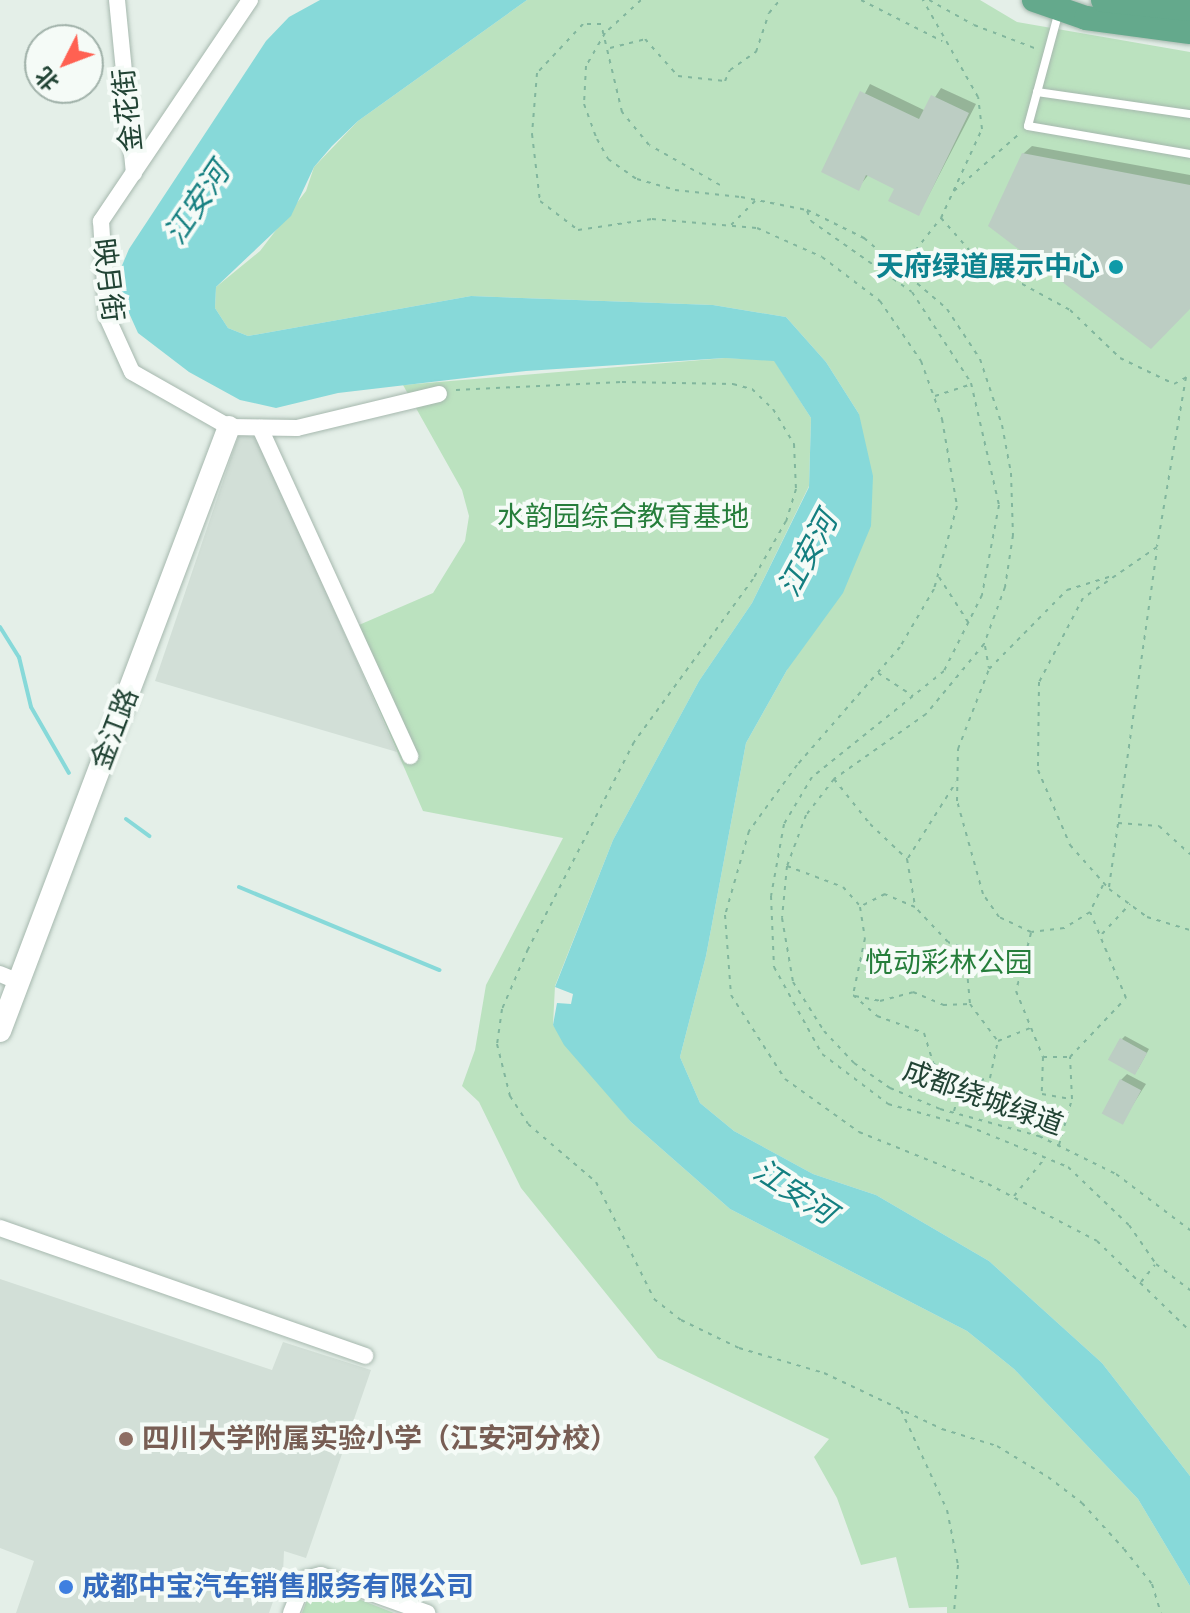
<!DOCTYPE html>
<html>
<head>
<meta charset="utf-8">
<style>
  body { margin:0 }
  #map { position:relative; width:1190px; height:1613px; overflow:hidden; background:#e4efe8; font-family:"Source Sans 3","Noto Sans SC",sans-serif }
  div>[style] { position:absolute }
  .built>* { inset:0; background:#d2dfd7 }
  .green>* { inset:0; background:#bbe2bf }
  .water>* { inset:0; background:#87d9d9 }
  .shadow>* { inset:0; background:#0003 }
  .stream>* { height:4px; margin:-2px; padding:0 2px; transform-origin:2px; border-radius:2px; background:#87d9d9 }
  .building>* { inset:0; background:#bccdc3; transform-origin:0 0 }
  .path>* { height:2px; margin-top:-1px; transform-origin:0; background:repeating-linear-gradient(90deg,#81b69d 0 4px,transparent 0 10px) }
  .roads { filter:drop-shadow(0 0 2px #a6b8ae) drop-shadow(0 0 2px #a6b8ae) }
  .lane>* { height:8px; margin:-4px; padding:0 4px; transform-origin:4px; border-radius:4px; background:#fff }
  .street>* { height:16px; margin:-8px; padding:0 8px; transform-origin:8px; border-radius:8px; background:#fff }
  .secondary>* { height:22px; margin:-11px; padding:0 11px; transform-origin:11px; border-radius:11px; background:#fff }
  .primary>* { height:24px; margin:-12px; padding:0 12px; transform-origin:12px; border-radius:12px; background:#64a98c }
  .path-bridge>* { height:2px; margin-top:-1px; transform-origin:0; background:repeating-linear-gradient(90deg,#81b69d 0 4px,transparent 0 10px) }
  .dots>* { width:22px; height:22px; translate:-50% -50%; box-sizing:border-box; border:4px solid #f5fbf7; border-radius:50% }
  span { translate:-50% -50%; white-space:nowrap; text-align:center; line-height:1.15; -webkit-text-stroke:8px #f5fbf7; paint-order:stroke }
  .street-label { font-size:28px; color:#214334 }
  .culture-label { font-size:28px; color:#0d838f; font-weight:700 }
  .right { translate:-100% -50%; text-align:right }
  .park-label { font-size:28px; color:#267e3b }
  .education-label { font-size:28px; color:#785e54; font-weight:700 }
  .left { translate:0 -50%; text-align:left }
  .shop-label { font-size:28px; color:#366cbe; font-weight:700 }
  .water-label { font-size:30px; color:#147f80; font-style:italic }
  .north { position:absolute; left:24px; top:24px; width:80px; height:80px; box-sizing:border-box; background:#f5fbf7; border:2px solid #a0b1a9; border-radius:50%; rotate:228deg; font-size:22px; font-weight:700; line-height:32px; text-align:center; color:#214334 }
  .north::after { content:''; display:block; margin:auto; width:28px; height:36px; background:#ff6152; clip-path:polygon(50% 0,100% 100%,50% 72%,0 100%) }
</style>
</head>
<body>
<div id="map">
  <div class="built">
    <i style="clip-path:polygon(239px 434px,258px 438px,397px 752px,155px 681px)"></i>
    <i style="clip-path:polygon(0 1279px,272px 1370px,283px 1342px,371px 1370px,306px 1558px,284px 1551px,283px 1573px,269px 1613px,16px 1613px,34px 1561px,0 1548px)"></i>
  </div>
  <div class="green">
    <i style="clip-path:polygon(527px 0,980px 0,1017px 22px,1190px 52px,1190px 1476px,1102px 1363px,989px 1261px,876px 1195px,813px 1174px,734px 1131px,700px 1103px,680px 1057px,706px 956px,746px 743px,787px 670px,859px 414px,826px 362px,786px 317px,713px 305px,471px 296px,248px 336px,228px 328px,215px 308px,216px 287px,260px 251px,306px 191px,314px 167px,358px 121px)"></i>
    <i style="clip-path:polygon(725px 358px,774px 360px,811px 418px,809px 486px,752px 603px,699px 681px,613px 840px,555px 986px,553px 1025px,631px 1122px,730px 1209px,967px 1331px,1014px 1369px,1138px 1499px,1190px 1586px,1190px 1613px,947px 1613px,947px 1607px,909px 1608px,896px 1557px,861px 1565px,837px 1498px,814px 1457px,829px 1439px,658px 1358px,521px 1188px,479px 1102px,462px 1086px,475px 1050px,486px 985px,563px 838px,423px 811px,345px 631px,433px 593px,465px 541px,469px 516px,462px 490px,403px 385px)"></i>
    <i style="clip-path:polygon(323px 1585px,394px 1613px,302px 1613px,309px 1594px)"></i>
  </div>
  <div class="water">
    <i style="clip-path:polygon(320px 0,527px 0,358px 121px,332px 146px,314px 167px,291px 216px,216px 287px,215px 308px,228px 328px,248px 336px,471px 296px,713px 305px,786px 317px,826px 362px,859px 414px,873px 476px,871px 526px,843px 593px,787px 670px,746px 743px,706px 956px,680px 1057px,700px 1103px,734px 1131px,813px 1174px,876px 1195px,989px 1261px,1102px 1363px,1190px 1476px,1190px 1586px,1138px 1499px,1014px 1369px,967px 1331px,730px 1209px,631px 1122px,564px 1045px,553px 1025px,557px 1003px,571px 1004px,573px 994px,555px 987px,613px 840px,699px 681px,752px 603px,809px 487px,811px 418px,774px 361px,725px 358px,526px 371px,338px 393px,276px 408px,240px 400px,189px 372px,138px 333px,115px 282px,129px 249px,266px 41px,289px 17px)"></i>
  </div>
  <div class="shadow">
    <i style="clip-path:polygon(870px 84px,926px 111px,941px 88px,976px 104px,919px 214px,897px 188px,869px 174px,858px 188px,824px 171px)"></i>
    <i style="clip-path:polygon(1032px 146px,1190px 175px,1190px 306px,1023px 154px)"></i>
    <i style="clip-path:polygon(1125px 1036px,1149px 1049px,1138px 1069px,1122px 1039px)"></i>
    <i style="clip-path:polygon(1127px 1074px,1146px 1084px,1122px 1122px,1121px 1080px)"></i>
  </div>
  <div class="stream">
    <i style="left:0;top:627px;width:36px;rotate:58deg"></i>
    <i style="left:19px;top:657px;width:51px;rotate:76.5deg"></i>
    <i style="left:31px;top:707px;width:76px;rotate:60.1deg"></i>
    <i style="left:126px;top:819px;width:29px;rotate:36deg"></i>
    <i style="left:239px;top:887px;width:217px;rotate:22.5deg"></i>
  </div>
  <div class="building">
    <i style="clip-path:polygon(860px 91px,919px 119px,931px 95px,969px 113px,919px 216px,888px 201px,894px 189px,866px 175px,859px 191px,821px 172px)"></i>
    <i style="clip-path:polygon(1022px 153px,1190px 185px,1190px 309px,1151px 349px,988px 226px)"></i>
    <i style="left:1120px;top:1038px;width:31px;height:25px;rotate:29deg"></i>
    <i style="left:1120px;top:1079px;width:24px;height:39px;rotate:28deg"></i>
  </div>
  <div class="path">
    <i style="left:861px;top:0;width:91px;rotate:26.8deg"></i>
    <i style="left:929px;top:0;width:51px;rotate:29.1deg"></i>
    <i style="left:974px;top:25px;width:67px;rotate:20.9deg"></i>
    <i style="left:610px;top:48px;width:36px;rotate:-14deg"></i>
    <i style="left:645px;top:39px;width:50px;rotate:48.3deg"></i>
    <i style="left:678px;top:76px;width:47px;rotate:6.1deg"></i>
    <i style="left:725px;top:81px;width:12px;rotate:-66deg"></i>
    <i style="left:730px;top:70px;width:32px;rotate:-35deg"></i>
    <i style="left:756px;top:52px;width:41px;rotate:-71.6deg"></i>
    <i style="left:769px;top:13px;width:17px;rotate:-50deg"></i>
    <i style="left:720px;top:185px;width:81px;rotate:-150.6deg"></i>
    <i style="left:649px;top:145px;width:43px;rotate:-129.3deg"></i>
    <i style="left:622px;top:112px;width:90px;rotate:-103.4deg"></i>
    <i style="left:601px;top:24px;width:18px;rotate:180deg"></i>
    <i style="left:583px;top:24px;width:67px;rotate:133.2deg"></i>
    <i style="left:537px;top:73px;width:61px;rotate:94.7deg"></i>
    <i style="left:532px;top:134px;width:67px;rotate:83.2deg"></i>
    <i style="left:540px;top:201px;width:48px;rotate:37.3deg"></i>
    <i style="left:578px;top:230px;width:75px;rotate:-8.5deg"></i>
    <i style="left:652px;top:219px;width:105px;rotate:4.9deg"></i>
    <i style="left:757px;top:228px;width:71px;rotate:24deg"></i>
    <i style="left:822px;top:257px;width:73px;rotate:37.2deg"></i>
    <i style="left:880px;top:301px;width:73px;rotate:55.7deg"></i>
    <i style="left:921px;top:361px;width:62px;rotate:70.1deg"></i>
    <i style="left:942px;top:419px;width:88px;rotate:80.2deg"></i>
    <i style="left:957px;top:506px;width:86px;rotate:105.5deg"></i>
    <i style="left:934px;top:589px;width:67px;rotate:120.4deg"></i>
    <i style="left:900px;top:647px;width:157px;rotate:131.1deg"></i>
    <i style="left:797px;top:765px;width:82px;rotate:126deg"></i>
    <i style="left:749px;top:831px;width:87px;rotate:105.9deg"></i>
    <i style="left:725px;top:915px;width:80px;rotate:85.7deg"></i>
    <i style="left:731px;top:995px;width:100px;rotate:57.3deg"></i>
    <i style="left:785px;top:1079px;width:91px;rotate:35.6deg"></i>
    <i style="left:859px;top:1132px;width:139px;rotate:22deg"></i>
    <i style="left:988px;top:1184px;width:123px;rotate:27.6deg"></i>
    <i style="left:1097px;top:1241px;width:129px;rotate:44.1deg"></i>
    <i style="left:954px;top:191px;width:85px;rotate:-41.2deg"></i>
    <i style="left:741px;top:197px;width:67px;rotate:11.1deg"></i>
    <i style="left:807px;top:210px;width:64px;rotate:26.2deg"></i>
    <i style="left:864px;top:238px;width:109px;rotate:40.5deg"></i>
    <i style="left:947px;top:309px;width:60px;rotate:56.6deg"></i>
    <i style="left:980px;top:359px;width:70px;rotate:71.6deg"></i>
    <i style="left:1002px;top:425px;width:49px;rotate:79.4deg"></i>
    <i style="left:1011px;top:473px;width:62px;rotate:88.2deg"></i>
    <i style="left:1013px;top:535px;width:53px;rotate:98.7deg"></i>
    <i style="left:1005px;top:587px;width:61px;rotate:110.2deg"></i>
    <i style="left:984px;top:644px;width:91px;rotate:129.6deg"></i>
    <i style="left:926px;top:714px;width:113px;rotate:144.8deg"></i>
    <i style="left:834px;top:779px;width:46px;rotate:127.9deg"></i>
    <i style="left:806px;top:815px;width:54px;rotate:110.4deg"></i>
    <i style="left:787px;top:866px;width:52px;rotate:95.5deg"></i>
    <i style="left:782px;top:918px;width:65px;rotate:80.2deg"></i>
    <i style="left:793px;top:982px;width:58px;rotate:57.7deg"></i>
    <i style="left:824px;top:1031px;width:44px;rotate:46.8deg"></i>
    <i style="left:854px;top:1063px;width:44px;rotate:34.8deg"></i>
    <i style="left:890px;top:1088px;width:54px;rotate:22.8deg"></i>
    <i style="left:940px;top:1109px;width:103px;rotate:15.3deg"></i>
    <i style="left:1039px;top:1136px;width:86px;rotate:26.3deg"></i>
    <i style="left:1116px;top:1174px;width:93px;rotate:37.1deg"></i>
    <i style="left:807px;top:211px;width:11px;rotate:68deg"></i>
    <i style="left:811px;top:221px;width:123px;rotate:35.1deg"></i>
    <i style="left:912px;top:292px;width:108px;rotate:57deg"></i>
    <i style="left:971px;top:383px;width:125px;rotate:77.1deg"></i>
    <i style="left:999px;top:505px;width:92px;rotate:100.7deg"></i>
    <i style="left:982px;top:595px;width:85px;rotate:116.6deg"></i>
    <i style="left:944px;top:671px;width:169px;rotate:141.2deg"></i>
    <i style="left:812px;top:777px;width:55px;rotate:120.8deg"></i>
    <i style="left:784px;top:824px;width:73px;rotate:100.2deg"></i>
    <i style="left:771px;top:896px;width:71px;rotate:87.6deg"></i>
    <i style="left:774px;top:967px;width:99px;rotate:61.1deg"></i>
    <i style="left:822px;top:1054px;width:83px;rotate:37.1deg"></i>
    <i style="left:888px;top:1104px;width:83px;rotate:15.4deg"></i>
    <i style="left:968px;top:1126px;width:108px;rotate:22.3deg"></i>
    <i style="left:1068px;top:1167px;width:84px;rotate:43.6deg"></i>
    <i style="left:1129px;top:1225px;width:47px;rotate:55.3deg"></i>
    <i style="left:1156px;top:1264px;width:43px;rotate:37.4deg"></i>
    <i style="left:941px;top:218px;width:56px;rotate:48.6deg"></i>
    <i style="left:978px;top:260px;width:105px;rotate:28.5deg"></i>
    <i style="left:1070px;top:310px;width:69px;rotate:43.8deg"></i>
    <i style="left:1120px;top:358px;width:60px;rotate:25.7deg"></i>
    <i style="left:1174px;top:384px;width:18px;rotate:-29deg"></i>
    <i style="left:731px;top:225px;width:34px;rotate:-45deg"></i>
    <i style="left:903px;top:266px;width:61px;rotate:-51.6deg"></i>
    <i style="left:941px;top:218px;width:98px;rotate:-65.3deg"></i>
    <i style="left:982px;top:129px;width:32px;rotate:-97deg"></i>
    <i style="left:978px;top:97px;width:112px;rotate:-119.6deg"></i>
    <i style="left:1186px;top:377px;width:172px;rotate:99.7deg"></i>
    <i style="left:1157px;top:547px;width:90px;rotate:145.4deg"></i>
    <i style="left:1083px;top:598px;width:95px;rotate:117.6deg"></i>
    <i style="left:1039px;top:682px;width:88px;rotate:90.7deg"></i>
    <i style="left:1038px;top:770px;width:82px;rotate:66.9deg"></i>
    <i style="left:1070px;top:845px;width:59px;rotate:48.4deg"></i>
    <i style="left:1109px;top:889px;width:47px;rotate:36.4deg"></i>
    <i style="left:1147px;top:917px;width:45px;rotate:16.8deg"></i>
    <i style="left:456px;top:390px;width:166px;rotate:-2.8deg"></i>
    <i style="left:622px;top:382px;width:111px;rotate:1deg"></i>
    <i style="left:733px;top:384px;width:20px;rotate:15deg"></i>
    <i style="left:752px;top:389px;width:29px;rotate:44deg"></i>
    <i style="left:773px;top:409px;width:41px;rotate:59deg"></i>
    <i style="left:794px;top:444px;width:45px;rotate:87.5deg"></i>
    <i style="left:796px;top:489px;width:34px;rotate:107deg"></i>
    <i style="left:786px;top:521px;width:67px;rotate:119.6deg"></i>
    <i style="left:753px;top:579px;width:202px;rotate:126.1deg"></i>
    <i style="left:634px;top:742px;width:233px;rotate:117.1deg"></i>
    <i style="left:528px;top:949px;width:65px;rotate:113.4deg"></i>
    <i style="left:502px;top:1009px;width:35px;rotate:98deg"></i>
    <i style="left:497px;top:1044px;width:54px;rotate:76deg"></i>
    <i style="left:510px;top:1096px;width:33px;rotate:57deg"></i>
    <i style="left:528px;top:1124px;width:89px;rotate:40.5deg"></i>
    <i style="left:596px;top:1182px;width:131px;rotate:63.6deg"></i>
    <i style="left:654px;top:1299px;width:34px;rotate:38deg"></i>
    <i style="left:681px;top:1320px;width:64px;rotate:25.8deg"></i>
    <i style="left:739px;top:1348px;width:89px;rotate:16.4deg"></i>
    <i style="left:824px;top:1373px;width:131px;rotate:25.4deg"></i>
    <i style="left:942px;top:1429px;width:58px;rotate:17.2deg"></i>
    <i style="left:997px;top:1446px;width:60px;rotate:31.3deg"></i>
    <i style="left:1048px;top:1477px;width:43px;rotate:37.4deg"></i>
    <i style="left:1082px;top:1503px;width:62px;rotate:47.6deg"></i>
    <i style="left:1124px;top:1549px;width:45px;rotate:51.3deg"></i>
    <i style="left:1152px;top:1584px;width:30px;rotate:73deg"></i>
    <i style="left:935px;top:396px;width:38px;rotate:-18deg"></i>
    <i style="left:939px;top:577px;width:54px;rotate:57.2deg"></i>
    <i style="left:985px;top:646px;width:22px;rotate:80deg"></i>
    <i style="left:878px;top:673px;width:42px;rotate:33.3deg"></i>
    <i style="left:834px;top:779px;width:58px;rotate:51.3deg"></i>
    <i style="left:870px;top:824px;width:51px;rotate:43.4deg"></i>
    <i style="left:907px;top:859px;width:48px;rotate:80.3deg"></i>
    <i style="left:1118px;top:823px;width:41px;rotate:4.2deg"></i>
    <i style="left:1159px;top:826px;width:42px;rotate:42.1deg"></i>
    <i style="left:908px;top:858px;width:90px;rotate:-57.7deg"></i>
    <i style="left:787px;top:866px;width:60px;rotate:20.6deg"></i>
    <i style="left:843px;top:887px;width:25px;rotate:48deg"></i>
    <i style="left:1103px;top:885px;width:30px;rotate:116deg"></i>
    <i style="left:1090px;top:912px;width:31px;rotate:148deg"></i>
    <i style="left:1064px;top:928px;width:33px;rotate:173deg"></i>
    <i style="left:1031px;top:932px;width:35px;rotate:-155deg"></i>
    <i style="left:999px;top:917px;width:28px;rotate:-125deg"></i>
    <i style="left:983px;top:894px;width:97px;rotate:-105.6deg"></i>
    <i style="left:957px;top:801px;width:52px;rotate:-88.9deg"></i>
    <i style="left:958px;top:749px;width:86px;rotate:-68.8deg"></i>
    <i style="left:989px;top:669px;width:111px;rotate:-45.4deg"></i>
    <i style="left:1067px;top:590px;width:47px;rotate:-17.3deg"></i>
    <i style="left:1109px;top:887px;width:341px;rotate:-81.9deg"></i>
    <i style="left:1031px;top:933px;width:60px;rotate:104.5deg"></i>
    <i style="left:1016px;top:991px;width:71px;rotate:67.8deg"></i>
    <i style="left:1043px;top:1057px;width:37px;rotate:92deg"></i>
    <i style="left:1042px;top:1094px;width:29px;rotate:10deg"></i>
    <i style="left:1102px;top:934px;width:41px;rotate:-47deg"></i>
    <i style="left:965px;top:949px;width:55px;rotate:84.8deg"></i>
    <i style="left:970px;top:1004px;width:45px;rotate:53.1deg"></i>
    <i style="left:1026px;top:953px;width:18px;rotate:-167deg"></i>
    <i style="left:1008px;top:949px;width:30px;rotate:172deg"></i>
    <i style="left:978px;top:953px;width:32px;rotate:-160deg"></i>
    <i style="left:948px;top:942px;width:48px;rotate:-133.3deg"></i>
    <i style="left:915px;top:907px;width:33px;rotate:-157deg"></i>
    <i style="left:885px;top:894px;width:28px;rotate:153deg"></i>
    <i style="left:860px;top:907px;width:31px;rotate:81deg"></i>
    <i style="left:865px;top:938px;width:58px;rotate:101.9deg"></i>
    <i style="left:853px;top:995px;width:32px;rotate:41deg"></i>
    <i style="left:877px;top:1016px;width:50px;rotate:19.9deg"></i>
    <i style="left:924px;top:1033px;width:31px;rotate:73deg"></i>
    <i style="left:933px;top:1063px;width:36px;rotate:38deg"></i>
    <i style="left:961px;top:1085px;width:30px;rotate:-14deg"></i>
    <i style="left:990px;top:1078px;width:38px;rotate:-78deg"></i>
    <i style="left:998px;top:1041px;width:35px;rotate:-22deg"></i>
    <i style="left:855px;top:996px;width:25px;rotate:11deg"></i>
    <i style="left:880px;top:1001px;width:34px;rotate:-15deg"></i>
    <i style="left:913px;top:992px;width:33px;rotate:23deg"></i>
    <i style="left:943px;top:1005px;width:27px;rotate:-2deg"></i>
    <i style="left:1043px;top:1057px;width:25px"></i>
    <i style="left:954px;top:1111px;width:26px;rotate:-74deg"></i>
    <i style="left:1059px;top:1145px;width:48px;rotate:-74.2deg"></i>
    <i style="left:1072px;top:1099px;width:42px;rotate:-92.7deg"></i>
    <i style="left:1070px;top:1057px;width:81px;rotate:-46.5deg"></i>
    <i style="left:1126px;top:998px;width:93px;rotate:-112.7deg"></i>
    <i style="left:1014px;top:1196px;width:49px;rotate:-50.8deg"></i>
    <i style="left:1141px;top:1282px;width:22px;rotate:-51deg"></i>
    <i style="left:901px;top:1410px;width:110px;rotate:65.3deg"></i>
    <i style="left:947px;top:1510px;width:56px;rotate:78.7deg"></i>
    <i style="left:958px;top:1565px;width:48px;rotate:94.8deg"></i>
  </div>
  <div class="roads">
    <div class="lane">
      <i style="left:1059px;top:11px;width:119px;rotate:105.1deg"></i>
      <i style="left:1028px;top:126px;width:164px;rotate:9.8deg"></i>
      <i style="left:1037px;top:92px;width:155px;rotate:8.2deg"></i>
    </div>
    <div class="street">
      <i style="left:117px;top:0;width:174px;rotate:84.4deg"></i>
      <i style="left:250px;top:0;width:267px;rotate:124deg"></i>
      <i style="left:101px;top:221px;width:96px;rotate:86.4deg"></i>
      <i style="left:107px;top:317px;width:60px;rotate:65.6deg"></i>
      <i style="left:132px;top:372px;width:112px;rotate:29.6deg"></i>
      <i style="left:229px;top:427px;width:68px;rotate:0.8deg"></i>
      <i style="left:297px;top:428px;width:146px;rotate:-13.5deg"></i>
      <i style="left:260px;top:428px;width:361px;rotate:65.4deg"></i>
      <i style="left:0;top:974px;width:21px;rotate:23deg"></i>
      <i style="left:0;top:1228px;width:387px;rotate:19.3deg"></i>
      <i style="left:291px;top:1613px;width:37px;rotate:-68deg"></i>
      <i style="left:305px;top:1579px;width:16px;rotate:-14deg"></i>
      <i style="left:321px;top:1575px;width:113px;rotate:19.7deg"></i>
    </div>
    <div class="secondary">
      <i style="left:0;top:1031px;width:646px;rotate:-69.24deg"></i>
    </div>
    <div class="primary">
      <i style="left:1034px;top:0;width:55px;rotate:19.1deg"></i>
      <i style="left:1086px;top:18px;width:105px;rotate:7.7deg"></i>
      <i style="left:1103px;top:0;width:87px;rotate:5.9deg"></i>
    </div>
  </div>
  <div class="path-bridge">
    <i style="left:641px;top:0;width:49px;rotate:137.5deg"></i>
    <i style="left:605px;top:33px;width:38px;rotate:120deg"></i>
    <i style="left:586px;top:66px;width:38px;rotate:93deg"></i>
    <i style="left:584px;top:104px;width:37px;rotate:70deg"></i>
    <i style="left:597px;top:139px;width:23px;rotate:61deg"></i>
    <i style="left:608px;top:159px;width:35px;rotate:35deg"></i>
    <i style="left:637px;top:179px;width:40px;rotate:16deg"></i>
    <i style="left:675px;top:190px;width:66px;rotate:6.1deg"></i>
  </div>
  <div class="dots">
    <i style="left:1116px;top:267px;background:#0f9aa8"></i>
    <i style="left:126px;top:1439px;background:#8d6e63"></i>
    <i style="left:66px;top:1587px;background:#3f7fe0"></i>
  </div>
  <div class="street-label">
    <span style="left:128px;top:110px;rotate:-96deg">金花街</span>
    <span style="left:108px;top:280px;rotate:83deg">映月街</span>
    <span style="left:115px;top:729px;rotate:-69deg">金江路</span>
    <span style="left:983px;top:1098px;rotate:20deg">成都绕城绿道</span>
  </div>
  <div class="culture-label">
    <span class="right" style="left:1100px;top:267px">天府绿道展示中心</span>
  </div>
  <div class="park-label">
    <span style="left:623px;top:517px">水韵园综合教育基地</span>
    <span style="left:949px;top:963px">悦动彩林公园</span>
  </div>
  <div class="education-label">
    <span class="left" style="left:142px;top:1439px">四川大学附属实验小学（江安河分校）</span>
  </div>
  <div class="shop-label">
    <span class="left" style="left:82px;top:1587px">成都中宝汽车销售服务有限公司</span>
  </div>
  <div class="water-label">
    <span style="left:198px;top:204px;rotate:-56deg">江安河</span>
    <span style="left:809px;top:555px;rotate:-62deg">江安河</span>
    <span style="left:794px;top:1193px;rotate:33deg">江安河</span>
  </div>
  <div class="north">北</div>
</div>
</body>
</html>
